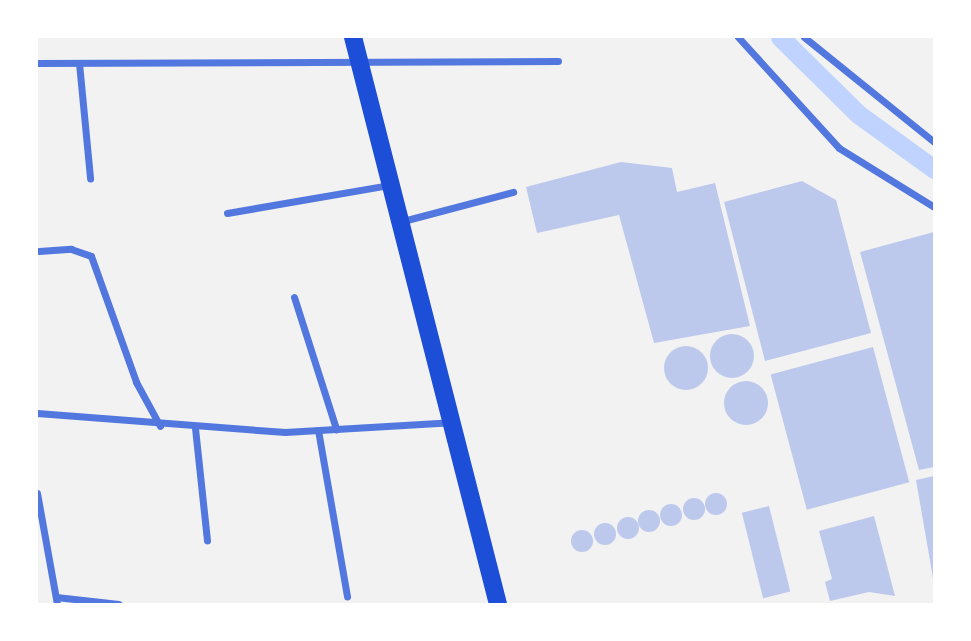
<!DOCTYPE html>
<html>
<head>
<meta charset="utf-8">
<style>
  body { margin:0 }
  #map { position:relative; width:971px; height:641px; overflow:hidden; background:#f2f2f2; font-family:Signika,sans-serif }
  div>[style] { position:absolute }
  .canal>* { height:19px; margin:-9.5px; padding:0 9.5px; transform-origin:9.5px; border-radius:9.5px; background:#bfd3fe }
  .building>* { inset:0; background:#bdc9ec; transform-origin:0 0 }
  .round { border-radius:50% }
  .minor>* { height:7px; margin:-3.5px; padding:0 3.5px; transform-origin:3.5px; border-radius:3.5px; background:#5277de }
  .primary>* { height:18px; margin:-9px; padding:0 9px; transform-origin:9px; border-radius:9px; background:#1d4ed8 }
  span { translate:-50% -50%; white-space:nowrap; text-align:center; line-height:1.15; -webkit-text-stroke:5px #fff; paint-order:stroke }
  .frame { position:absolute; inset:0; border:38px solid #fff; pointer-events:none }
</style>
</head>
<body>
<div id="map">
  <div class="canal">
    <i style="left:780px;top:37px;width:110px;rotate:44.6deg"></i>
    <i style="left:858px;top:114px;width:94px;rotate:35.9deg"></i>
  </div>
  <div class="building">
    <i style="clip-path:polygon(621px 162px,672px 168px,677px 192px,715px 183px,750px 326px,654px 343px,619px 215px,537px 233px,526px 187px)"></i>
    <i style="clip-path:polygon(802px 181px,836px 200px,871px 333px,765px 361px,724px 202px)"></i>
    <i style="clip-path:polygon(934px 232px,934px 467px,919px 470px,860px 252px)"></i>
    <i class="round" style="left:710px;top:334px;width:44px;height:44px"></i>
    <i class="round" style="left:664px;top:346px;width:44px;height:44px"></i>
    <i style="left:873px;top:347px;width:140px;height:106px;rotate:75deg"></i>
    <i class="round" style="left:724px;top:381px;width:44px;height:44px"></i>
    <i style="clip-path:polygon(934px 476px,934px 584px,916px 480px)"></i>
    <i class="round" style="left:705px;top:493px;width:22px;height:22px"></i>
    <i class="round" style="left:683px;top:498px;width:22px;height:22px"></i>
    <i class="round" style="left:660px;top:504px;width:22px;height:22px"></i>
    <i style="left:769px;top:506px;width:88px;height:28px;rotate:76deg"></i>
    <i class="round" style="left:638px;top:510px;width:22px;height:22px"></i>
    <i style="clip-path:polygon(874px 516px,895px 596px,869px 592px,830px 601px,825px 582px,832px 579px,819px 531px)"></i>
    <i class="round" style="left:617px;top:517px;width:22px;height:22px"></i>
    <i class="round" style="left:594px;top:523px;width:22px;height:22px"></i>
    <i class="round" style="left:571px;top:530px;width:22px;height:22px"></i>
  </div>
  <div class="minor">
    <i style="left:738px;top:37px;width:150px;rotate:47.7deg"></i>
    <i style="left:839px;top:148px;width:112px;rotate:31.8deg"></i>
    <i style="left:804px;top:37px;width:167px;rotate:38.9deg"></i>
    <i style="left:37px;top:63px;width:521px;rotate:-0.22deg"></i>
    <i style="left:79px;top:63px;width:116px;rotate:84.5deg"></i>
    <i style="left:227px;top:213px;width:164px;rotate:-9.8deg"></i>
    <i style="left:403px;top:221px;width:114px;rotate:-14.8deg"></i>
    <i style="left:39px;top:251px;width:32px;rotate:-4deg"></i>
    <i style="left:71px;top:249px;width:21px;rotate:19deg"></i>
    <i style="left:91px;top:256px;width:134px;rotate:70.3deg"></i>
    <i style="left:136px;top:382px;width:50px;rotate:61.4deg"></i>
    <i style="left:294px;top:297px;width:139px;rotate:72.3deg"></i>
    <i style="left:37px;top:413px;width:249px;rotate:4.4deg"></i>
    <i style="left:285px;top:432px;width:166px;rotate:-3.4deg"></i>
    <i style="left:195px;top:428px;width:113px;rotate:83.9deg"></i>
    <i style="left:318px;top:430px;width:169px;rotate:80.1deg"></i>
    <i style="left:37px;top:493px;width:113px;rotate:79.8deg"></i>
    <i style="left:56px;top:597px;width:63px;rotate:6.3deg"></i>
  </div>
  <div class="primary">
    <i style="left:353px;top:37px;width:585px;rotate:75.66deg"></i>
  </div>
  <div class="frame"></div>
</div>
</body>
</html>
